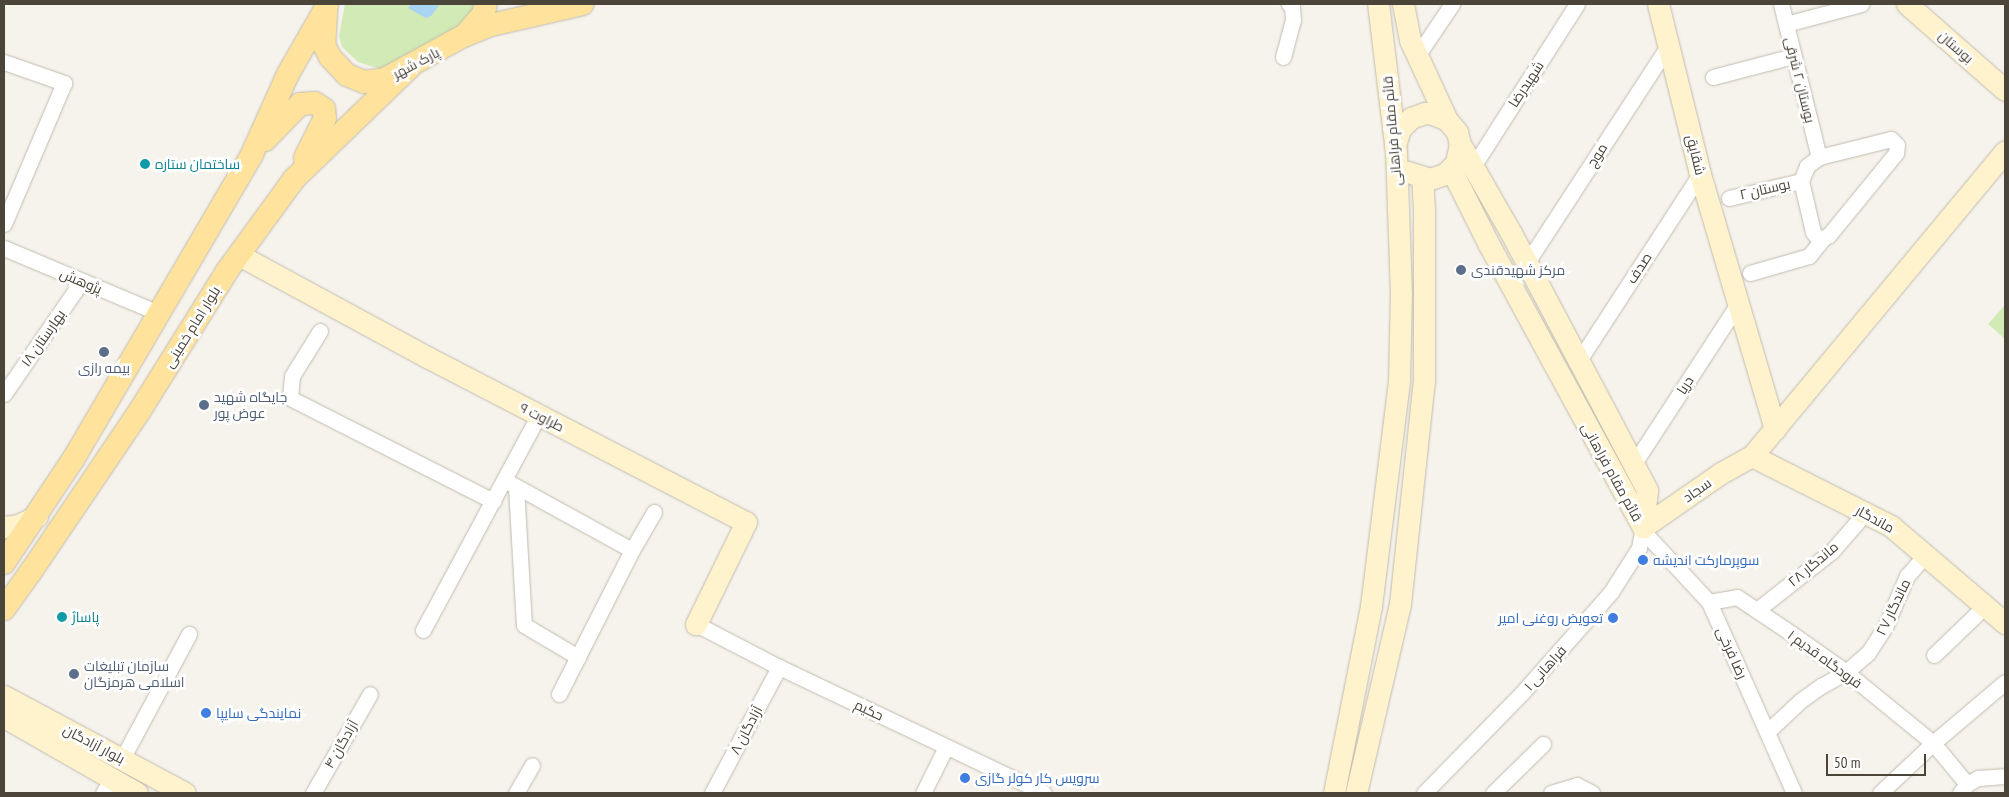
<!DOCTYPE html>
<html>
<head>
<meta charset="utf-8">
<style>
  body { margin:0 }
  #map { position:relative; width:2009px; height:797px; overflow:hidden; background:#f6f3ec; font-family:"PT Sans Narrow",Cairo,sans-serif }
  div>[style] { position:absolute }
  .green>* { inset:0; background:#d2eab5 }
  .water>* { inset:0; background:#a9d4f2 }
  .roads { filter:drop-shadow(0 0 1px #c2bbae) drop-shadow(0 0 1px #c2bbae) }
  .street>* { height:15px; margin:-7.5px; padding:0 7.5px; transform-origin:7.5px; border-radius:7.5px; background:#fff }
  .secondary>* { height:21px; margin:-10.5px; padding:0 10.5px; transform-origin:10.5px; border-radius:10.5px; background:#fff3cd }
  .primary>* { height:22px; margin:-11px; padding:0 11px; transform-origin:11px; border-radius:11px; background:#ffe39c }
  .dots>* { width:14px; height:14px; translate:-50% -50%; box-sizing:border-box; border:2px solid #fff; border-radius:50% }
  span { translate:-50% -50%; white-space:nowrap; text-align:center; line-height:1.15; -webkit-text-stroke:5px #fff; paint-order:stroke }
  .street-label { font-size:14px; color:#4b4439 }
  .culture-label { font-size:14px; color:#0d838f }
  .left { translate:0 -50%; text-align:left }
  .service-label { font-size:14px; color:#4e5e75 }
  .shop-label { font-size:14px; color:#366cbe }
  .right { translate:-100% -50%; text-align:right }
  .frame { position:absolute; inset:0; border:5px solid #4b4439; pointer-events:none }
  .scale { position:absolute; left:1826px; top:754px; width:100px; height:22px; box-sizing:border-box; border:2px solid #4b4439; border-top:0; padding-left:6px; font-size:15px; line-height:18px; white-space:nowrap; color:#4b4439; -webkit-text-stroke:4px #fff; paint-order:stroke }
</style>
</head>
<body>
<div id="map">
  <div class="green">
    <i style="clip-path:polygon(345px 4px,475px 4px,469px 18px,450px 33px,412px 58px,380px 69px,358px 62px,342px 47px,339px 36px)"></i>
    <i style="clip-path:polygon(2005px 305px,2005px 339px,1988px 324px)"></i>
  </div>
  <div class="water">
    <i style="clip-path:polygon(411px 4px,440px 4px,431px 16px,426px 18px,408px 8px)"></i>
  </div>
  <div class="roads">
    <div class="street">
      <i style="left:1781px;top:4px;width:158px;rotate:76.1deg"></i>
      <i style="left:1786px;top:24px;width:78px;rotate:-14.9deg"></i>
      <i style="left:1417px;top:56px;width:63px;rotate:-56.1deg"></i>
      <i style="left:1283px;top:57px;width:38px;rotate:-75deg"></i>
      <i style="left:1293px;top:20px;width:14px;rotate:-94deg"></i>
      <i style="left:1292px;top:6px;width:4px;rotate:-146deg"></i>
      <i style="left:4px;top:62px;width:64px;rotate:19.3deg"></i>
      <i style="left:64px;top:83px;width:153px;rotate:113.1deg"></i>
      <i style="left:1713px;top:77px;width:83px;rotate:-14.7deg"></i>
      <i style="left:1891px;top:139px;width:8px;rotate:45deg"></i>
      <i style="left:1897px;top:145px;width:8px;rotate:97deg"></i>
      <i style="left:1896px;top:153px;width:106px;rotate:129.3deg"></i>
      <i style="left:1829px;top:235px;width:11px;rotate:153deg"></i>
      <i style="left:1819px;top:240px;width:10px;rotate:-127deg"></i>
      <i style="left:1813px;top:232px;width:52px;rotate:-103.2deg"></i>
      <i style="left:1801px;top:181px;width:16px;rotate:-68deg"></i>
      <i style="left:1807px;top:166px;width:15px;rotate:-37deg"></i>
      <i style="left:1819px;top:157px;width:74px;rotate:-14deg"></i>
      <i style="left:1474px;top:165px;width:191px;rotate:-57.4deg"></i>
      <i style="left:1729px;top:198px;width:74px;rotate:-13.3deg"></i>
      <i style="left:4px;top:248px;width:168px;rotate:22.8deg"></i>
      <i style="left:1526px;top:264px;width:260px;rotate:-56.9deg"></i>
      <i style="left:1750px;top:273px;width:61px;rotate:-16.1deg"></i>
      <i style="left:1809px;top:256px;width:22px;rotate:-51deg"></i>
      <i style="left:320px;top:331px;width:53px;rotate:121.9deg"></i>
      <i style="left:292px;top:376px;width:22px;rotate:95deg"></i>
      <i style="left:290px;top:398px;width:228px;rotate:26.9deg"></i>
      <i style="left:1578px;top:362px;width:224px;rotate:-57deg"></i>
      <i style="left:4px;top:394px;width:136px;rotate:-55.5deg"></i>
      <i style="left:1633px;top:465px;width:192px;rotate:-56.9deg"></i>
      <i style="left:510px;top:483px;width:139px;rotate:28.8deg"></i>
      <i style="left:516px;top:487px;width:138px;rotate:86.7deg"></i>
      <i style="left:524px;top:625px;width:63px;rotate:30.7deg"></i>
      <i style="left:1643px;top:531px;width:97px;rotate:47.1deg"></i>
      <i style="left:1709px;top:602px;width:209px;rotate:66deg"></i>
      <i style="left:1709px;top:602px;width:28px;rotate:-10deg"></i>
      <i style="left:1737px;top:597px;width:66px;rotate:33.9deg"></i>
      <i style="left:1792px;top:634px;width:66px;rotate:35.1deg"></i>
      <i style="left:1846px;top:672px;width:112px;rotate:39.2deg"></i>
      <i style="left:1933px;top:743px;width:53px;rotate:50.3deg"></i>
      <i style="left:1757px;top:610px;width:95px;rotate:-38.2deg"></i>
      <i style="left:1832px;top:551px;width:50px;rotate:-49deg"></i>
      <i style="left:696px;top:624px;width:93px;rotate:27.4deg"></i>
      <i style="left:779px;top:667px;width:293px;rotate:25.4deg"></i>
      <i style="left:423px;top:630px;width:244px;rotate:-61.7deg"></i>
      <i style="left:1934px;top:655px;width:71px;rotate:-43.9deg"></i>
      <i style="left:559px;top:694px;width:161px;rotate:-63.1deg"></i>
      <i style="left:632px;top:550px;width:44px;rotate:-59.9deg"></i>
      <i style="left:1767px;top:732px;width:45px;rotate:-43.2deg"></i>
      <i style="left:1800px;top:701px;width:26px;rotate:-36deg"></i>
      <i style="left:1821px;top:686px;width:29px;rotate:-29deg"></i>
      <i style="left:1846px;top:672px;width:29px;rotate:-41deg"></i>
      <i style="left:1868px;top:653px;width:31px;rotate:-57deg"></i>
      <i style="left:1885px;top:627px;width:56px;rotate:-66.7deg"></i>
      <i style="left:1907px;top:576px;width:28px;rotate:-49deg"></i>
      <i style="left:122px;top:759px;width:142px;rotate:-61.8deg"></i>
      <i style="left:103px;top:793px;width:16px;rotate:-60deg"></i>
      <i style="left:313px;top:793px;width:114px;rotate:-60.1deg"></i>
      <i style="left:516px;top:793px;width:32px;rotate:-60deg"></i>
      <i style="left:712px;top:793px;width:143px;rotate:-62deg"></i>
      <i style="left:923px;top:793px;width:51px;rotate:-63.4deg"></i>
      <i style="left:1424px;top:793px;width:140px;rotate:-45.6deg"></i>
      <i style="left:1522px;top:693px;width:135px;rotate:-48.6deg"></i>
      <i style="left:1611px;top:592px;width:52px;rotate:-57.5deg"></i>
      <i style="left:1639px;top:548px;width:21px;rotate:-79deg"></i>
      <i style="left:1493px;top:793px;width:70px;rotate:-44.4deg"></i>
      <i style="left:1551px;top:793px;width:27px;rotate:-17deg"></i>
      <i style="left:1577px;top:785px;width:17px;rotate:28deg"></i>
      <i style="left:1880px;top:793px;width:73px;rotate:-43.3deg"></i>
      <i style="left:1933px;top:743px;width:94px;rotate:-40.3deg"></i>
      <i style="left:1960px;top:793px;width:11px;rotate:-52deg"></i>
      <i style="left:1967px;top:784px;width:13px;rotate:-29deg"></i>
      <i style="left:1978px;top:778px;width:27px;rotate:-4deg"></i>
    </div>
    <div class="secondary">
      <i style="left:1403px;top:4px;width:37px;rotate:79deg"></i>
      <i style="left:1410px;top:40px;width:88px;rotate:65.2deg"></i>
      <i style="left:1447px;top:120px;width:16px;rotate:50deg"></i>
      <i style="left:1457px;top:132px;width:12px;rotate:76deg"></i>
      <i style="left:1460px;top:144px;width:19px;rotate:102deg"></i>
      <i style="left:1456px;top:163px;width:16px;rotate:135deg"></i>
      <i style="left:1445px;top:174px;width:16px;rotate:162deg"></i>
      <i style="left:1430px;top:179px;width:23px;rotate:-162deg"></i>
      <i style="left:1658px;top:4px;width:175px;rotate:76.1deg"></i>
      <i style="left:1700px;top:174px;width:266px;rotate:73.6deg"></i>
      <i style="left:1907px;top:4px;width:130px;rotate:41.3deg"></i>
      <i style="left:1460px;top:144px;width:103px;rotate:60.2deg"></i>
      <i style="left:1511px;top:233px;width:291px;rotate:62.1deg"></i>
      <i style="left:1647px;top:490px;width:37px;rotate:96deg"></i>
      <i style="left:1395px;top:146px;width:18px;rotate:-74deg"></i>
      <i style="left:1400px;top:129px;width:16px;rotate:-45deg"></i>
      <i style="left:1411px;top:118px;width:15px;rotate:-20deg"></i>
      <i style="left:1425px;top:113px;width:8px;rotate:7deg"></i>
      <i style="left:1433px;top:114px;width:15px;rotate:23deg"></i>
      <i style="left:1451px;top:169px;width:83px;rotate:63.4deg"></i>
      <i style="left:1488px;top:243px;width:324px;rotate:61.4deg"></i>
      <i style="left:239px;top:255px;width:216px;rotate:28.5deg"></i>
      <i style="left:429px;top:358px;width:357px;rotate:27.4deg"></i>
      <i style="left:746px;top:522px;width:114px;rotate:116.1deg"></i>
      <i style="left:1752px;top:456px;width:156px;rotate:26.7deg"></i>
      <i style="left:1891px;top:526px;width:150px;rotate:40.4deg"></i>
      <i style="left:4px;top:527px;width:14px;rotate:-8deg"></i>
      <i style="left:18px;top:525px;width:21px;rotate:-25deg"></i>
      <i style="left:1643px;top:527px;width:95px;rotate:-34.7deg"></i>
      <i style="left:1721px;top:473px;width:35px;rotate:-29deg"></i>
      <i style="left:1752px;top:456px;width:396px;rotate:-50.3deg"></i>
      <i style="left:4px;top:696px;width:205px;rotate:28.2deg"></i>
      <i style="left:4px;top:717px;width:153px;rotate:29.7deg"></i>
      <i style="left:1334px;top:793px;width:191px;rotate:-78.8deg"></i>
      <i style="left:1371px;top:606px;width:228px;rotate:-82.9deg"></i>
      <i style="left:1399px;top:380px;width:86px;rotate:-88.7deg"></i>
      <i style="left:1401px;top:294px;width:142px;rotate:-92deg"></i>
      <i style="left:1396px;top:152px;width:149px;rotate:-96.9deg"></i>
      <i style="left:1356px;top:793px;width:194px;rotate:-76.9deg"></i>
      <i style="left:1400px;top:604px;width:224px;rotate:-83.9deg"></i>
      <i style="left:1424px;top:381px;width:170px;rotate:-90deg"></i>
      <i style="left:1424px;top:211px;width:33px;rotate:-93deg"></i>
    </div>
    <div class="primary">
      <i style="left:326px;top:12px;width:33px;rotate:93deg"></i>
      <i style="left:324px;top:45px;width:13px;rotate:63deg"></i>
      <i style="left:330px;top:57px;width:25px;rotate:47deg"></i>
      <i style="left:347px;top:75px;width:18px;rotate:22deg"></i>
      <i style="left:364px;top:82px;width:21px;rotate:-8deg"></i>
      <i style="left:385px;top:79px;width:91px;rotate:-28.8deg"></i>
      <i style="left:465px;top:35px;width:28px;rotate:-49deg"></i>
      <i style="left:483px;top:14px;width:10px;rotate:-73deg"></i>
      <i style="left:466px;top:35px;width:27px;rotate:-22deg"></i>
      <i style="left:491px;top:25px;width:94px;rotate:-12.9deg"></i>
      <i style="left:265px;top:140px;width:50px;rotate:-45.8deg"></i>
      <i style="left:300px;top:104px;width:15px;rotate:-4deg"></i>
      <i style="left:315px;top:103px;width:11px;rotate:34deg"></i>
      <i style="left:324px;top:109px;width:9px;rotate:84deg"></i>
      <i style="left:325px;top:118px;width:45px;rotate:116.6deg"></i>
      <i style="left:4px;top:563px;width:126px;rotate:-56.3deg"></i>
      <i style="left:74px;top:458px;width:352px;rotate:-59.6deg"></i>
      <i style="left:252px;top:154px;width:88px;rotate:-65.8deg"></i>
      <i style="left:288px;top:74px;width:78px;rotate:-60.2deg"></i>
      <i style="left:4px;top:609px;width:48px;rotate:-54.3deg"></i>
      <i style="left:32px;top:570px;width:191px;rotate:-55.9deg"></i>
      <i style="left:139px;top:412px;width:166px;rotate:-58deg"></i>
      <i style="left:227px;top:271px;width:114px;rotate:-53.9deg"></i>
      <i style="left:294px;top:179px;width:160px;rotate:-44deg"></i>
    </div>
  </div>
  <div class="dots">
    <i style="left:145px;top:164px;background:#0f9aa8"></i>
    <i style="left:1461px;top:270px;background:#5c6f8a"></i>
    <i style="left:104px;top:352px;background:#5c6f8a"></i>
    <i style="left:204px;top:405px;background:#5c6f8a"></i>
    <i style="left:1643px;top:560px;background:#3f7fe0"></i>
    <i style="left:62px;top:617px;background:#0f9aa8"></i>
    <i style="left:1613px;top:618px;background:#3f7fe0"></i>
    <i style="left:74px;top:674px;background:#5c6f8a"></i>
    <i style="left:206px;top:713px;background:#3f7fe0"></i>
    <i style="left:965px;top:778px;background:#3f7fe0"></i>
  </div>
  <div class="street-label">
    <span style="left:1956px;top:47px;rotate:41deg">بوستان</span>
    <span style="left:416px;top:63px;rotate:-28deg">پارک شهر</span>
    <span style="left:1800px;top:80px;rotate:76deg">بوستان ۲ شرقی</span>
    <span style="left:1526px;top:84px;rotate:-57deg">شهیدرضا</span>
    <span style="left:1392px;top:131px;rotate:-95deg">قائم مقام فراهانی</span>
    <span style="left:1597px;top:155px;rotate:-57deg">موج</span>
    <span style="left:1696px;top:155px;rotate:76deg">شقایق</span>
    <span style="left:1765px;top:189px;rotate:-13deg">بوستان ۲</span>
    <span style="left:1639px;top:268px;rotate:-57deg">صدف</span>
    <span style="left:81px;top:281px;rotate:23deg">پژوهش</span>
    <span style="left:192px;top:327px;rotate:-58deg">بلوار امام خمینی</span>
    <span style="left:43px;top:338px;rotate:-55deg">بهارستان ۱۸</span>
    <span style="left:1685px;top:385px;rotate:-57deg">دریا</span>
    <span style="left:542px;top:417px;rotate:27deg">طراوت ۹</span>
    <span style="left:1612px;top:472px;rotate:61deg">قائم مقام فراهانی</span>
    <span style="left:1697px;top:490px;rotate:-35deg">سجاد</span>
    <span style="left:1875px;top:519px;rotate:29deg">ماندگار</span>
    <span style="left:1813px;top:564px;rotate:-40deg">ماندگار ۲۸</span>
    <span style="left:1893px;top:607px;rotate:-64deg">ماندگار ۲۷</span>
    <span style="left:1732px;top:653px;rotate:66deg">رضا فرخی</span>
    <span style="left:1825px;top:659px;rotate:36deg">فرودگاه قدیم ۱</span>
    <span style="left:1545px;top:668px;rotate:-48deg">فراهانی ۱</span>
    <span style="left:869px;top:710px;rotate:25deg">حکیم</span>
    <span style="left:746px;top:730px;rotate:-62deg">آزادگان ۸</span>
    <span style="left:94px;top:744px;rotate:28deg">بلوار آزادگان</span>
    <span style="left:341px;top:744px;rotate:-60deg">آزادگان ۴</span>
  </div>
  <div class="culture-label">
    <span class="left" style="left:155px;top:164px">ساختمان ستاره</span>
    <span class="left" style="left:72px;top:617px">پاساژ</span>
  </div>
  <div class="service-label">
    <span class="left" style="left:1471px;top:270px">مرکز شهیدقندی</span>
    <span style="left:104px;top:368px">بیمه رازی</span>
    <span class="left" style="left:214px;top:405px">جایگاه شهید<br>عوض پور</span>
    <span class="left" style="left:84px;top:674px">سازمان تبلیغات<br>اسلامی هرمزگان</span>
  </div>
  <div class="shop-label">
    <span class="left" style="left:1653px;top:560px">سوپرمارکت اندیشه</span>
    <span class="right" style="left:1603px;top:618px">تعویض روغنی امیر</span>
    <span class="left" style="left:216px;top:713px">نمایندگی سایپا</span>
    <span class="left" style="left:975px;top:778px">سرویس کار کولر گازی</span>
  </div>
  <div class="frame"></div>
  <div class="scale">50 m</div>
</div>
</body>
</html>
